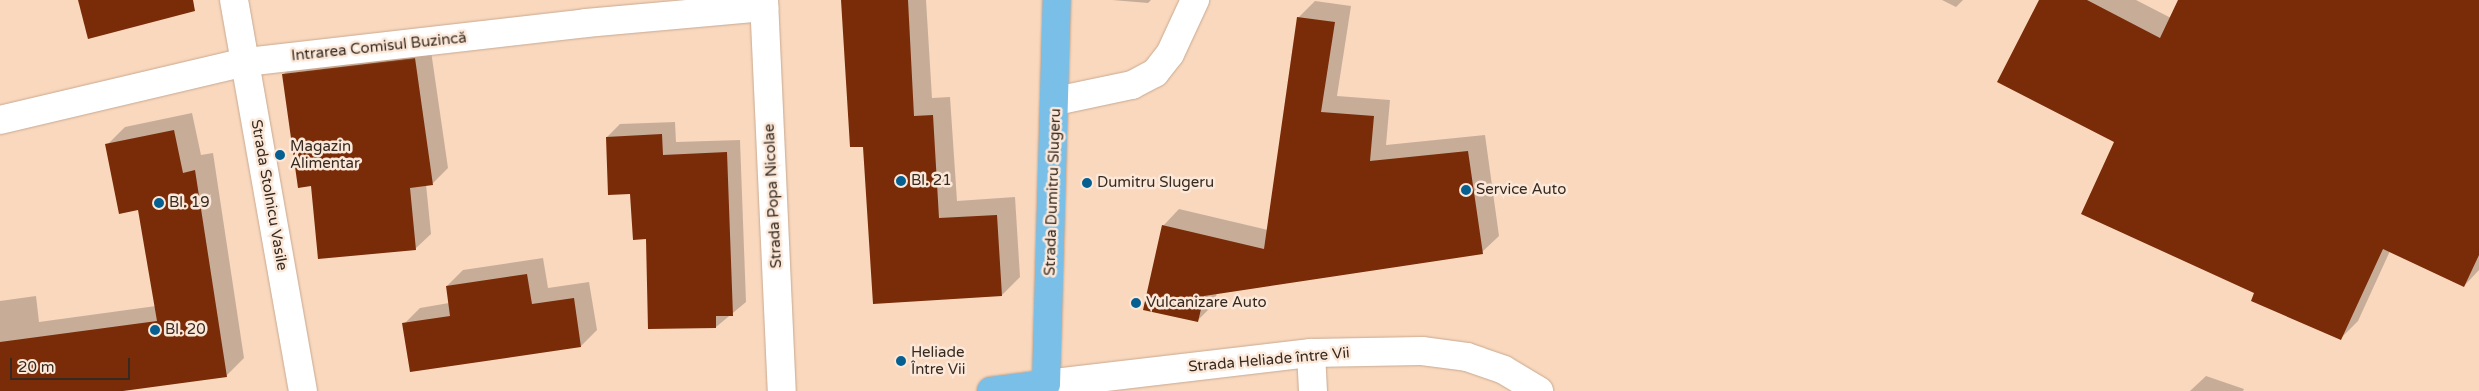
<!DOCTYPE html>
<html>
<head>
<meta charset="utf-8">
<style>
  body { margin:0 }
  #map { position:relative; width:2479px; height:391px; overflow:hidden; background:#f9d8be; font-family:"Varela Round",sans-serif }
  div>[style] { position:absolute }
  .shadow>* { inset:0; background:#0003 }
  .building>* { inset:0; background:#792c07 }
  .roads { filter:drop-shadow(0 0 1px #c8a990) drop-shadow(0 0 1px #c8a990) }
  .minor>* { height:28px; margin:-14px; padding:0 14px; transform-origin:14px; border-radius:14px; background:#fff }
  .major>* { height:28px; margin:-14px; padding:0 14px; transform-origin:14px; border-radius:14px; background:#79bfe8 }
  .dots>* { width:14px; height:14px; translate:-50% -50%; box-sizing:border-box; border:2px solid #fce8d9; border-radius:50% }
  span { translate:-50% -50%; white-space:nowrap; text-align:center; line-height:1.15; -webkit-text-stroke:5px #fce8d9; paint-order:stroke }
  .street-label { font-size:15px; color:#362a20 }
  .poi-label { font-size:15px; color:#362a20 }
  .left { translate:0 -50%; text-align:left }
  .scale { position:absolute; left:10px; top:358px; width:120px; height:22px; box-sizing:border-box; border:2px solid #362a20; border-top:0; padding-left:6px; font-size:15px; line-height:18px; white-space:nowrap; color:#362a20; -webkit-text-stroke:4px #fce8d9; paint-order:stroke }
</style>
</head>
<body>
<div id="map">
  <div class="shadow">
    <i style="clip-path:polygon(842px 0,926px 0,932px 98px,950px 97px,957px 201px,1015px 197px,1020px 277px,1002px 295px,865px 145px)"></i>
    <i style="clip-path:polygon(1112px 0,1151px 0,1148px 3px)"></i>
    <i style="clip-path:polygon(1942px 0,1963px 0,1956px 7px)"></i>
    <i style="clip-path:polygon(2040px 0,2136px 0,2171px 18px,2179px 0,2479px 0,2479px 270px,2464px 286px,2390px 251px,2358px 321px,2341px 338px,2256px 292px,2115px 141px)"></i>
    <i style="clip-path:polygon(1315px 1px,1351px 6px,1337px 96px,1390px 100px,1386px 145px,1485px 135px,1499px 236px,1482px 252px,1217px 293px,1214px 304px,1197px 321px,1163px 226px,1179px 209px,1268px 230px,1298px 18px)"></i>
    <i style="clip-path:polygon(430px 44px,448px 168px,433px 183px,426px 184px,431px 234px,415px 249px,312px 185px,284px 74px,299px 58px)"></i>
    <i style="clip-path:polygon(192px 113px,201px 155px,213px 153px,244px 358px,226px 376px,112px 391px,0 391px,0 301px,36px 296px,39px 322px,156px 306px,139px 209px,107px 145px,125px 127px)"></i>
    <i style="clip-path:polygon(675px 122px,676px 142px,740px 140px,746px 302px,716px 327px,648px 238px,607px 137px,620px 124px)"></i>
    <i style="clip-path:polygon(543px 258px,548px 288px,589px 282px,597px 330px,581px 346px,404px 324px,420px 308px,449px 303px,447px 286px,463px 270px)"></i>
    <i style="clip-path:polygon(2206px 376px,2244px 389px,2243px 391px,2190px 391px)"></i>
  </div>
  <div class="building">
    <i style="clip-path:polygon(78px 0,193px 0,195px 11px,88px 39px)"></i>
    <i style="clip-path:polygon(841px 0,908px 0,914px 116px,933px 115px,939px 218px,997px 215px,1002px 296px,873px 304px,863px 147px,850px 147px)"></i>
    <i style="clip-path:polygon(2039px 0,2087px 0,2160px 38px,2178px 0,2479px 0,2479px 255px,2464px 287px,2383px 249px,2341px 340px,2251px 301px,2254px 293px,2081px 214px,2114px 142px,1997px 82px)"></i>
    <i style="clip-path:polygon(1297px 17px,1335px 22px,1321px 112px,1374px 116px,1370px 161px,1468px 151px,1483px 254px,1204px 296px,1198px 322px,1143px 310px,1162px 225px,1264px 249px)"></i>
    <i style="clip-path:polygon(415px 58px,433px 185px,410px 188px,416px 250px,318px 259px,311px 186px,298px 188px,282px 74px)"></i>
    <i style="clip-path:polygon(174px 130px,183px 173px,195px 170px,227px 377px,123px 391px,0 391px,0 342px,157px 321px,138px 210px,119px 214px,105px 144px)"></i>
    <i style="clip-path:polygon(662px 134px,663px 155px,727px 152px,733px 316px,716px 316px,716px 328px,648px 329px,646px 239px,633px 240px,630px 194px,608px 195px,606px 137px)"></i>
    <i style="clip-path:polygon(527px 274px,532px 304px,574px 298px,581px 347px,410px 372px,402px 323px,450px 316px,446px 286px)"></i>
  </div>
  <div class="roads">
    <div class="minor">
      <i style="left:234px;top:0;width:397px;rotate:80deg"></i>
      <i style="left:764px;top:0;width:391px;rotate:87.4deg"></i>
      <i style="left:1056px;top:101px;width:78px;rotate:-11.9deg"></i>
      <i style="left:1132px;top:85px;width:26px;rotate:-28deg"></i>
      <i style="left:1155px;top:73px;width:24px;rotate:-52deg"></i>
      <i style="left:1170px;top:54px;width:60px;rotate:-65.2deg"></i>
      <i style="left:0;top:120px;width:253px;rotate:-13.3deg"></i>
      <i style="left:246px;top:62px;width:342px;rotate:-6.5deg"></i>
      <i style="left:586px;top:23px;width:179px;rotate:-5.1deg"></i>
      <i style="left:1311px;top:353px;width:38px;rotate:87deg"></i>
      <i style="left:1046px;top:384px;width:267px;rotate:-6.7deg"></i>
      <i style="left:1311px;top:353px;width:111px;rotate:-1deg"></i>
      <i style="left:1422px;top:351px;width:45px;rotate:7.6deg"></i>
      <i style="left:1467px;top:357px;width:39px;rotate:19deg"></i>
      <i style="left:1504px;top:370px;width:41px;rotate:31deg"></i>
    </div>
    <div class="major">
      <i style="left:991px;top:391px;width:55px;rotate:-7.3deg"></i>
      <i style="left:1046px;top:384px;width:384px;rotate:-88.4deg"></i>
    </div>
  </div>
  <div class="dots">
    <i style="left:280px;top:155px;background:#056091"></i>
    <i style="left:901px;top:181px;background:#056091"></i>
    <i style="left:1087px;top:183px;background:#056091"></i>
    <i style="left:1466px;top:190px;background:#056091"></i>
    <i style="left:159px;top:203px;background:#056091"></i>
    <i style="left:1136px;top:303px;background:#056091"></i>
    <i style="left:155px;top:330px;background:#056091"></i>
    <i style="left:901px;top:361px;background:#056091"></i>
  </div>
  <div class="street-label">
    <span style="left:379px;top:47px;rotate:-6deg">Intrarea Comisul Buzincă</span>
    <span style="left:1053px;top:192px;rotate:-88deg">Strada Dumitru Slugeru</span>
    <span style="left:269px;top:195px;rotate:80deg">Strada Stolnicu Vasile</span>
    <span style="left:773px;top:196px;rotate:-93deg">Strada Popa Nicolae</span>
    <span style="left:1269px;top:360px;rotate:-5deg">Strada Heliade între Vii</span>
  </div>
  <div class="poi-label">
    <span class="left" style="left:290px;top:155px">Magazin<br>Alimentar</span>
    <span class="left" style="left:911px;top:181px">Bl. 21</span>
    <span class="left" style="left:1097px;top:183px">Dumitru Slugeru</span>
    <span class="left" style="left:1476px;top:190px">Service Auto</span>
    <span class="left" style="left:169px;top:203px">Bl. 19</span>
    <span class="left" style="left:1146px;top:303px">Vulcanizare Auto</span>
    <span class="left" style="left:165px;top:330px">Bl. 20</span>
    <span class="left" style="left:911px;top:361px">Heliade<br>Între Vii</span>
  </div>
  <div class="scale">20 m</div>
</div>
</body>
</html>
